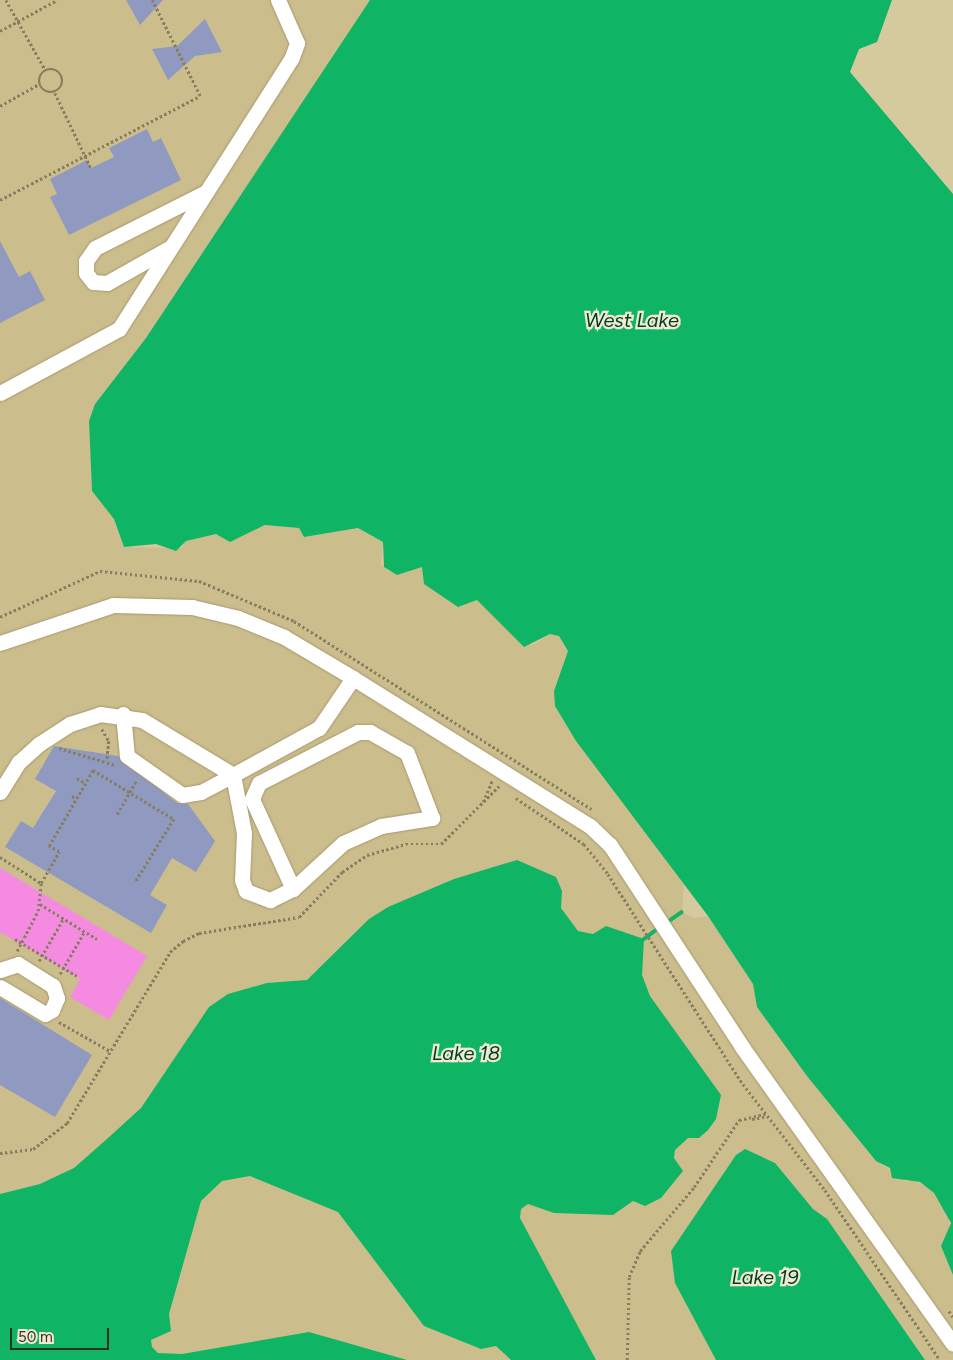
<!DOCTYPE html>
<html>
<head>
<meta charset="utf-8">
<style>
  body { margin:0 }
  #map { position:relative; width:953px; height:1360px; overflow:hidden; background:#d5c99e; font-family:Figtree,sans-serif }
  div>[style] { position:absolute }
  .built>* { inset:0; background:#ccbe8c }
  .green>* { inset:0; background:#f58ae1 }
  .water>* { inset:0; background:#10b465 }
  .stream>* { height:4px; margin:-2px; padding:0 2px; transform-origin:2px; border-radius:2px; background:#10b465 }
  .building>* { inset:0; background:#9099c0 }
  .path>* { height:2.5px; margin-top:-1.25px; transform-origin:0; background:repeating-linear-gradient(90deg,#867e60 0 2.5px,transparent 0 5px) }
  .path>.ring { margin:-1.25px; padding:0; box-sizing:content-box; background:none; border:2.5px solid #867e60; border-radius:50% }
  .roads { filter:drop-shadow(0 0 1px #a59970) drop-shadow(0 0 1px #a59970) }
  .minor>* { height:15px; margin:-7.5px; padding:0 7.5px; transform-origin:7.5px; border-radius:7.5px; background:#fff }
  span { translate:-50% -50%; white-space:nowrap; text-align:center; line-height:1.15; -webkit-text-stroke:4.5px #f0ead4; paint-order:stroke }
  .water-label { font-size:20px; color:#013e1f; font-style:italic }
  .scale { position:absolute; left:10px; top:1328px; width:99px; height:22px; box-sizing:border-box; border:2px solid #35301f; border-top:0; padding-left:6px; font-size:15px; line-height:18px; white-space:nowrap; color:#35301f; -webkit-text-stroke:4px #f0ead4; paint-order:stroke }
</style>
</head>
<body>
<div id="map">
  <div class="built">
    <i style="clip-path:polygon(0 0,370px 0,146px 338px,95px 404px,89px 421px,92px 491px,114px 519px,124px 547px,182px 548px,185px 541px,216px 534px,230px 542px,265px 525px,299px 528px,304px 537px,358px 528px,383px 542px,381px 564px,389px 571px,422px 567px,427px 576px,468px 604px,477px 600px,485px 605px,531px 646px,550px 634px,559px 636px,568px 651px,554px 691px,566px 724px,684px 884px,682px 912px,695px 918px,708px 916px,753px 984px,757px 1007px,881px 1164px,907px 1182px,912px 1180px,930px 1188px,949px 1217px,950px 1233px,941px 1246px,953px 1275px,953px 1360px,0 1360px)"></i>
  </div>
  <div class="green">
    <i style="clip-path:polygon(0 868px,147px 956px,109px 1020px,70px 997px,80px 979px,0 932px)"></i>
  </div>
  <div class="water">
    <i style="clip-path:polygon(370px 0,892px 0,877px 42px,859px 49px,850px 72px,953px 194px,953px 1275px,941px 1246px,951px 1223px,934px 1193px,920px 1182px,892px 1178px,890px 1168px,876px 1161px,807px 1076px,757px 1007px,753px 984px,708px 916px,576px 741px,555px 706px,554px 691px,568px 651px,559px 636px,550px 634px,524px 647px,477px 600px,458px 607px,424px 584px,422px 567px,397px 575px,384px 567px,383px 542px,358px 528px,304px 537px,299px 528px,265px 525px,230px 542px,216px 534px,186px 541px,176px 551px,156px 544px,124px 547px,114px 519px,92px 491px,89px 421px,95px 404px,146px 338px)"></i>
    <i style="clip-path:polygon(517px 860px,556px 877px,562px 891px,561px 908px,578px 931px,593px 934px,606px 926px,644px 939px,642px 975px,650px 996px,721px 1095px,716px 1119px,708px 1130px,699px 1138px,688px 1138px,675px 1150px,674px 1158px,683px 1171px,661px 1198px,645px 1206px,633px 1201px,613px 1215px,554px 1213px,528px 1204px,521px 1209px,520px 1218px,596px 1360px,511px 1360px,496px 1346px,481px 1349px,424px 1326px,338px 1212px,250px 1176px,222px 1181px,201px 1201px,169px 1314px,171px 1331px,151px 1340px,152px 1347px,158px 1353px,182px 1354px,309px 1332px,407px 1360px,0 1360px,0 1194px,40px 1184px,74px 1168px,108px 1138px,141px 1108px,209px 1007px,228px 994px,267px 983px,307px 980px,369px 919px,388px 907px,454px 879px)"></i>
    <i style="clip-path:polygon(745px 1149px,775px 1163px,813px 1209px,827px 1219px,925px 1360px,716px 1360px,675px 1283px,671px 1251px,736px 1155px)"></i>
  </div>
  <div class="stream">
    <i style="left:666px;top:923px;width:19px;rotate:-35deg"></i>
    <i style="left:644px;top:939px;width:20px;rotate:-37deg"></i>
  </div>
  <div class="building">
    <i style="clip-path:polygon(126px 0,163px 0,140px 25px)"></i>
    <i style="clip-path:polygon(205px 19px,222px 52px,195px 56px,168px 80px,152px 49px,177px 46px)"></i>
    <i style="clip-path:polygon(147px 129px,153px 142px,161px 138px,181px 180px,69px 235px,50px 197px,57px 194px,50px 179px,87px 160px,91px 168px,114px 157px,109px 148px)"></i>
    <i style="clip-path:polygon(0 241px,19px 277px,30px 271px,45px 300px,0 323px)"></i>
    <i style="clip-path:polygon(54px 746px,118px 756px,177px 803px,188px 804px,215px 841px,196px 872px,172px 858px,150px 895px,167px 905px,151px 933px,5px 847px,21px 821px,33px 828px,56px 791px,35px 779px)"></i>
    <i style="clip-path:polygon(0 998px,92px 1055px,55px 1117px,0 1085px)"></i>
  </div>
  <div class="path">
    <i style="left:6px;top:0;width:81px;rotate:60.6deg"></i>
    <i style="left:0;top:31px;width:65px;rotate:-28.5deg"></i>
    <i class="ring" style="left:39px;top:69px;width:21.5px;height:21.5px"></i>
    <i style="left:55px;top:93px;width:83px;rotate:64.4deg"></i>
    <i style="left:0;top:106px;width:45px;rotate:-29.4deg"></i>
    <i style="left:0;top:200px;width:225px;rotate:-27.5deg"></i>
    <i style="left:200px;top:96px;width:107px;rotate:-116.6deg"></i>
    <i style="left:0;top:617px;width:110px;rotate:-24.7deg"></i>
    <i style="left:100px;top:571px;width:100px;rotate:5.8deg"></i>
    <i style="left:199px;top:581px;width:103px;rotate:22.8deg"></i>
    <i style="left:294px;top:621px;width:352px;rotate:32.3deg"></i>
    <i style="left:102px;top:729px;width:14px;rotate:60deg"></i>
    <i style="left:109px;top:741px;width:19px;rotate:96deg"></i>
    <i style="left:59px;top:748px;width:59px;rotate:16.9deg"></i>
    <i style="left:77px;top:778px;width:9px;rotate:32deg"></i>
    <i style="left:72px;top:796px;width:4px;rotate:27deg"></i>
    <i style="left:516px;top:798px;width:82px;rotate:34.1deg"></i>
    <i style="left:584px;top:844px;width:38px;rotate:51deg"></i>
    <i style="left:608px;top:874px;width:250px;rotate:57.3deg"></i>
    <i style="left:743px;top:1084px;width:134px;rotate:52.3deg"></i>
    <i style="left:825px;top:1190px;width:205px;rotate:55.9deg"></i>
    <i style="left:483px;top:802px;width:23px;rotate:-67deg"></i>
    <i style="left:117px;top:814px;width:39px;rotate:-60deg"></i>
    <i style="left:0;top:857px;width:49px;rotate:32.4deg"></i>
    <i style="left:41px;top:883px;width:36px;rotate:-60deg"></i>
    <i style="left:59px;top:852px;width:12px;rotate:-149deg"></i>
    <i style="left:49px;top:846px;width:88px;rotate:-59.9deg"></i>
    <i style="left:93px;top:770px;width:95px;rotate:31.2deg"></i>
    <i style="left:174px;top:819px;width:75px;rotate:121.4deg"></i>
    <i style="left:40px;top:904px;width:67px;rotate:31.6deg"></i>
    <i style="left:15px;top:939px;width:72px;rotate:30.8deg"></i>
    <i style="left:17px;top:951px;width:45px;rotate:-62.3deg"></i>
    <i style="left:38px;top:911px;width:28px;rotate:-84deg"></i>
    <i style="left:39px;top:961px;width:48px;rotate:-60.3deg"></i>
    <i style="left:60px;top:974px;width:48px;rotate:-60.3deg"></i>
    <i style="left:59px;top:1022px;width:59px;rotate:29.6deg"></i>
    <i style="left:752px;top:1119px;width:15px;rotate:-11deg"></i>
    <i style="left:0;top:1153px;width:33px;rotate:-7deg"></i>
    <i style="left:33px;top:1149px;width:43px;rotate:-37.4deg"></i>
    <i style="left:67px;top:1123px;width:200px;rotate:-58.9deg"></i>
    <i style="left:170px;top:952px;width:17px;rotate:-40deg"></i>
    <i style="left:183px;top:941px;width:18px;rotate:-27deg"></i>
    <i style="left:199px;top:933px;width:101px;rotate:-9.1deg"></i>
    <i style="left:299px;top:917px;width:62px;rotate:-46.3deg"></i>
    <i style="left:342px;top:872px;width:30px;rotate:-34deg"></i>
    <i style="left:367px;top:855px;width:41px;rotate:-15.8deg"></i>
    <i style="left:406px;top:844px;width:35px"></i>
    <i style="left:441px;top:844px;width:82px;rotate:-45deg"></i>
    <i style="left:949px;top:1311px;width:7px;rotate:56deg"></i>
    <i style="left:627px;top:1360px;width:83px;rotate:-88.6deg"></i>
    <i style="left:629px;top:1277px;width:28px;rotate:-67deg"></i>
    <i style="left:640px;top:1251px;width:84px;rotate:-49.8deg"></i>
    <i style="left:694px;top:1187px;width:81px;rotate:-56.1deg"></i>
    <i style="left:739px;top:1120px;width:27px;rotate:-13deg"></i>
  </div>
  <div class="roads">
    <div class="minor">
      <i style="left:169px;top:248px;width:71px;rotate:150.6deg"></i>
      <i style="left:107px;top:283px;width:14px;rotate:-176deg"></i>
      <i style="left:93px;top:282px;width:11px;rotate:-128deg"></i>
      <i style="left:86px;top:273px;width:12px;rotate:-90deg"></i>
      <i style="left:86px;top:261px;width:16px;rotate:-55deg"></i>
      <i style="left:95px;top:248px;width:124px;rotate:-26.8deg"></i>
      <i style="left:0;top:393px;width:135px;rotate:-28.3deg"></i>
      <i style="left:119px;top:329px;width:322px;rotate:-57.5deg"></i>
      <i style="left:292px;top:57px;width:15px;rotate:-70deg"></i>
      <i style="left:297px;top:43px;width:47px;rotate:-113.8deg"></i>
      <i style="left:0;top:643px;width:119px;rotate:-18.6deg"></i>
      <i style="left:113px;top:605px;width:79px;rotate:1.5deg"></i>
      <i style="left:192px;top:607px;width:47px;rotate:13.4deg"></i>
      <i style="left:238px;top:618px;width:50px;rotate:22.4deg"></i>
      <i style="left:284px;top:637px;width:80px;rotate:30.7deg"></i>
      <i style="left:353px;top:678px;width:279px;rotate:32deg"></i>
      <i style="left:590px;top:826px;width:28px;rotate:44deg"></i>
      <i style="left:610px;top:845px;width:241px;rotate:56.8deg"></i>
      <i style="left:742px;top:1047px;width:364px;rotate:54.6deg"></i>
      <i style="left:123px;top:714px;width:42px;rotate:84.6deg"></i>
      <i style="left:127px;top:756px;width:67px;rotate:35.3deg"></i>
      <i style="left:182px;top:795px;width:19px;rotate:-9deg"></i>
      <i style="left:201px;top:792px;width:36px;rotate:-28deg"></i>
      <i style="left:233px;top:775px;width:59px;rotate:79.3deg"></i>
      <i style="left:244px;top:833px;width:47px;rotate:92.4deg"></i>
      <i style="left:242px;top:880px;width:12px;rotate:70deg"></i>
      <i style="left:246px;top:891px;width:26px;rotate:21deg"></i>
      <i style="left:270px;top:900px;width:25px;rotate:-26deg"></i>
      <i style="left:293px;top:889px;width:68px;rotate:-42.6deg"></i>
      <i style="left:343px;top:843px;width:42px;rotate:-24.1deg"></i>
      <i style="left:381px;top:826px;width:52px;rotate:-8.9deg"></i>
      <i style="left:432px;top:818px;width:70px;rotate:-111deg"></i>
      <i style="left:407px;top:753px;width:43px;rotate:-150.4deg"></i>
      <i style="left:370px;top:732px;width:12px;rotate:180deg"></i>
      <i style="left:358px;top:732px;width:111px;rotate:152.7deg"></i>
      <i style="left:259px;top:783px;width:17px;rotate:114deg"></i>
      <i style="left:252px;top:799px;width:99px;rotate:65.5deg"></i>
      <i style="left:0;top:792px;width:36px;rotate:-58deg"></i>
      <i style="left:19px;top:762px;width:27px;rotate:-42deg"></i>
      <i style="left:39px;top:744px;width:37px;rotate:-33deg"></i>
      <i style="left:70px;top:724px;width:32px;rotate:-18deg"></i>
      <i style="left:100px;top:714px;width:42px;rotate:8.1deg"></i>
      <i style="left:142px;top:720px;width:106px;rotate:31.1deg"></i>
      <i style="left:233px;top:775px;width:98px;rotate:-28.7deg"></i>
      <i style="left:319px;top:728px;width:60px;rotate:-55.8deg"></i>
      <i style="left:0;top:970px;width:19px;rotate:-18deg"></i>
      <i style="left:18px;top:964px;width:41px;rotate:32.2deg"></i>
      <i style="left:53px;top:986px;width:13px;rotate:72deg"></i>
      <i style="left:57px;top:998px;width:13px;rotate:113deg"></i>
      <i style="left:52px;top:1010px;width:8px;rotate:150deg"></i>
      <i style="left:45px;top:1014px;width:52px;rotate:-149deg"></i>
    </div>
  </div>
  <div class="water-label">
    <span style="left:632px;top:320px">West Lake</span>
    <span style="left:466px;top:1053px">Lake 18</span>
    <span style="left:765px;top:1277px">Lake 19</span>
  </div>
  <div class="scale">50 m</div>
</div>
</body>
</html>
